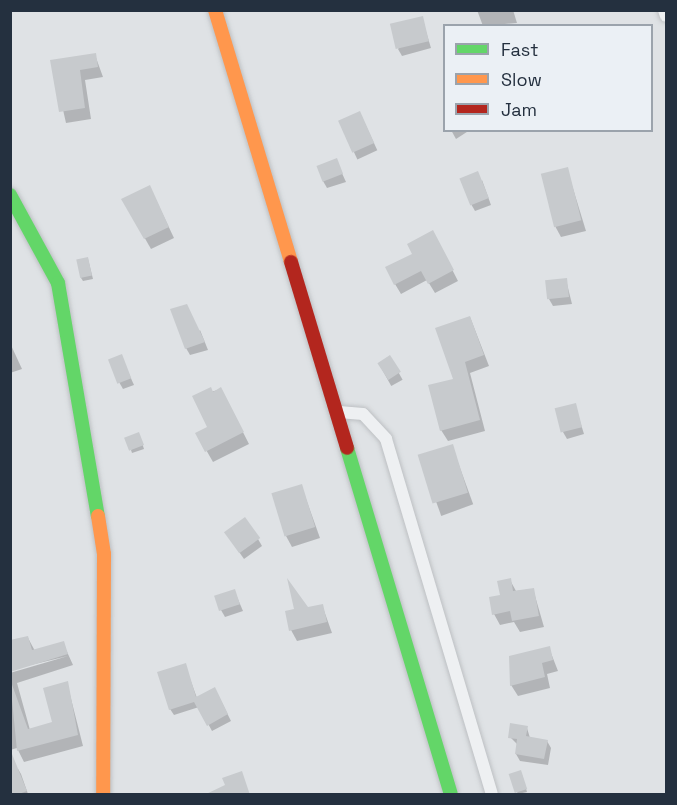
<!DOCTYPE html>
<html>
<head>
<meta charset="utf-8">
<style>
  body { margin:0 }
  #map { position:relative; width:677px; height:805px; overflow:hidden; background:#dfe2e5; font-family:"Space Grotesk",sans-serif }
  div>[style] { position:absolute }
  .shadow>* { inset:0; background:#0003; transform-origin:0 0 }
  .building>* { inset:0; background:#c7cacd; transform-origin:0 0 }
  .roads { filter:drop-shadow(0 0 2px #bdc0c3) drop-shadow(0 0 2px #bdc0c3) }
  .street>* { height:12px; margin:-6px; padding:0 6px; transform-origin:6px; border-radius:6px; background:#eef0f2 }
  .fast>* { height:14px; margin:-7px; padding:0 7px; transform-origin:7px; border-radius:7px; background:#63d668 }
  .slow>* { height:14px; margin:-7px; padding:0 7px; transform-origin:7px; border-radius:7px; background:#ff974d }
  .jam>* { height:14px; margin:-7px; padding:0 7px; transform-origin:7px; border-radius:7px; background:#b3261e }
  span { translate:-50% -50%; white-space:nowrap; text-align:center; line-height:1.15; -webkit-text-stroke:4.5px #ebf0f5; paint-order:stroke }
  .frame { position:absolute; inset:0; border:12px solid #24303f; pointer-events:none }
  .legend { position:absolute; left:443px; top:24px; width:210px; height:108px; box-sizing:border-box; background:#ebf0f5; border:2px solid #9ba3ac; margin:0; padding:8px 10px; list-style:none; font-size:18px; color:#24303f }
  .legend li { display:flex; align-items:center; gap:12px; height:30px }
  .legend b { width:30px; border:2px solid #9ba3ac }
</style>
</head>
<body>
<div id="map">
  <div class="shadow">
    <i style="clip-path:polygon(477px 10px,513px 10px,517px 23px,483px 26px)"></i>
    <i style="clip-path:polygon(422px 18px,431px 48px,402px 56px,398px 49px)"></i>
    <i style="clip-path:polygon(95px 55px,103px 77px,85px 80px,91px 119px,66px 123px,52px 61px)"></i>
    <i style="left:360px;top:113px;width:41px;height:22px;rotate:65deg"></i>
    <i style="clip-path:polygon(470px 130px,456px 139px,451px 130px)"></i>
    <i style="clip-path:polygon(336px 160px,346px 182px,327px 188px,323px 181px)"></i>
    <i style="clip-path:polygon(567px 169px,586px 231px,561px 237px,555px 226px)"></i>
    <i style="clip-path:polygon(482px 180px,491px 205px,475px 211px,471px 204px)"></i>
    <i style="clip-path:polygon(155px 198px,174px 238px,151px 249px,123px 200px)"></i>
    <i style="clip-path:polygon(438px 242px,458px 281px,435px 293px,427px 280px,401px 294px,395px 284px)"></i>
    <i style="clip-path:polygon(88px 259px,93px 279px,83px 281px,81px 278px)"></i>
    <i style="clip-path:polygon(566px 280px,572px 304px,553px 306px,549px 299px)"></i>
    <i style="clip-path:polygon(470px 317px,489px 366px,470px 373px,485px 431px,448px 441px,441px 430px)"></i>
    <i style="clip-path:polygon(200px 330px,208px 350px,190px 355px,186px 348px)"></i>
    <i style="clip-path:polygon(10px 343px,22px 369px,10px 373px)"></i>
    <i style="clip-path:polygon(121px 356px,134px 385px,123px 389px,119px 382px)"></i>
    <i style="left:390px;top:357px;width:26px;height:13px;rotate:61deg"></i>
    <i style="clip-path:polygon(221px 389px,249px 444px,213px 462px,197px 434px,209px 428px,194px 397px)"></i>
    <i style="clip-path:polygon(575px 405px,584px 434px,567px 439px,563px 432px)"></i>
    <i style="clip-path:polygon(140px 437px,144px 449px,132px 453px,131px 450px)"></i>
    <i style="left:452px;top:446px;width:62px;height:34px;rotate:70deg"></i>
    <i style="clip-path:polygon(301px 485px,320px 538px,292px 547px,286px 536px)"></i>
    <i style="clip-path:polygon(230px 539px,258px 539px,262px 546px,244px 559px)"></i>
    <i style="clip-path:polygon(510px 580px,516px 591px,533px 589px,544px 627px,520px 632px,514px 622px,500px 625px,494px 614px)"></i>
    <i style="clip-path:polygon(234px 590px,243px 611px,225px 617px,221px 610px)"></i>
    <i style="clip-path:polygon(322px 605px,332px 633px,297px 641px,291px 630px,308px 609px)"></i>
    <i style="clip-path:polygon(28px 638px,35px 651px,63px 643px,73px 665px,17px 683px,30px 730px,54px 723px,67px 683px,83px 746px,24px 762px,17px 748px,10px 750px,10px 673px,68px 656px,10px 670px)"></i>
    <i style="clip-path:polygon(549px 648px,558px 671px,547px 674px,550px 688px,518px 696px,511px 685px)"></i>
    <i style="clip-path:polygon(185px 665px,197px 698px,218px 695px,231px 721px,212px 731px,199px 707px,174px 715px,170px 709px)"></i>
    <i style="clip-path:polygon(527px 728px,530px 738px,547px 741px,551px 748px,548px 765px,520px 761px,516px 754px,518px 745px,510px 737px)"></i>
    <i style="clip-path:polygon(18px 769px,21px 774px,28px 794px,10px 794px,10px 772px)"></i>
    <i style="clip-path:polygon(522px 775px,527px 792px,518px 794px,517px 792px)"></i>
  </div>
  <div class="building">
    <i style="left:423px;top:16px;width:26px;height:34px;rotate:77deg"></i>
    <i style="clip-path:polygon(96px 53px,98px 67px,80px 70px,85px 108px,59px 112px,50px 60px)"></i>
    <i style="left:360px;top:111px;width:35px;height:24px;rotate:66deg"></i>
    <i style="left:337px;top:158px;width:17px;height:22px;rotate:69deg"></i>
    <i style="left:568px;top:167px;width:55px;height:28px;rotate:76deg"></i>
    <i style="left:478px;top:171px;width:29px;height:20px;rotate:68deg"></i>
    <i style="clip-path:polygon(150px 185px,169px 227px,144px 239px,121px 199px)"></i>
    <i style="clip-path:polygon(433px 230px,454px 270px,428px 284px,421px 271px,394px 285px,385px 267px,412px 254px,407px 244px)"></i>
    <i style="left:88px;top:257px;width:19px;height:12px;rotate:78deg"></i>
    <i style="left:567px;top:278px;width:19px;height:22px;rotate:84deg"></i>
    <i style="clip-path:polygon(187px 304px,205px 342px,185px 349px,170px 309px)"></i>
    <i style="clip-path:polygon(470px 316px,484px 355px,465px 362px,480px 420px,440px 431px,428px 385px,453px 379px,435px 328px)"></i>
    <i style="left:122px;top:354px;width:26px;height:15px;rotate:69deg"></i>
    <i style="left:390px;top:355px;width:20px;height:15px;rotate:57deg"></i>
    <i style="clip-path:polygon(211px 387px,213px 392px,221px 387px,244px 432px,205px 452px,195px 433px,207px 427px,192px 396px)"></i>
    <i style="left:576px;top:403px;width:25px;height:22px;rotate:76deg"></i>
    <i style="left:139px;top:432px;width:14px;height:16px;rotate:69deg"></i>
    <i style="left:453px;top:444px;width:51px;height:37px;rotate:73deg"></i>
    <i style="left:302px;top:484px;width:45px;height:32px;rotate:73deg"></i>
    <i style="left:245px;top:517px;width:26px;height:26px;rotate:54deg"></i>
    <i style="clip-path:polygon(287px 578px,308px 607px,323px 604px,327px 622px,289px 631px,285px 611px,294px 609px)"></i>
    <i style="clip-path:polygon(511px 578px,513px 591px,534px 588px,539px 616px,512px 621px,510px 611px,492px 615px,489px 597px,500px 595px,497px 581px)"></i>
    <i style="left:235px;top:589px;width:16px;height:22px;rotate:72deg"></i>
    <i style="clip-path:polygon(28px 636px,32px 650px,64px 641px,68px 654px,10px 672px,10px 640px)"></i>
    <i style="clip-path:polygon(550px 646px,553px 660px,542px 663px,545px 677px,510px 686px,509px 656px)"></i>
    <i style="clip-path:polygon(186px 663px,196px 697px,215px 687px,228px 714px,207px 726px,194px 702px,169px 710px,157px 672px)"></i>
    <i style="clip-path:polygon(10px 679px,28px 729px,52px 722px,43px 688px,68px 681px,78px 735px,17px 751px)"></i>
    <i style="clip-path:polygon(510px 723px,528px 726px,526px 736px,548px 740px,544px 759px,515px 754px,517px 739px,508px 738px)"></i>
    <i style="clip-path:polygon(10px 749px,27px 791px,16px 795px,10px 795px)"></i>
    <i style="left:521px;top:770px;width:20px;height:13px;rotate:72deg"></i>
    <i style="clip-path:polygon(242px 771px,250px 795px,204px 795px,225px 785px,222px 778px)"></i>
  </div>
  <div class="roads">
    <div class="street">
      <i style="left:664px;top:10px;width:6px;rotate:72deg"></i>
      <i style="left:339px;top:412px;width:24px;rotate:5deg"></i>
      <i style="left:363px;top:414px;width:34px;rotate:47deg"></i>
      <i style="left:386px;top:439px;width:370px;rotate:73.4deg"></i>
    </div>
    <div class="fast">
      <i style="left:10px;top:195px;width:100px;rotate:61.4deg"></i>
      <i style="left:58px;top:283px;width:236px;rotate:80.3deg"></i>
      <i style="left:347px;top:448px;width:361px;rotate:73.3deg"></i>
    </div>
    <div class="slow">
      <i style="left:215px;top:10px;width:263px;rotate:73.2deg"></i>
      <i style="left:98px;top:516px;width:38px;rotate:81deg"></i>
      <i style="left:104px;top:554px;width:240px;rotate:90.2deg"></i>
    </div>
    <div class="jam">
      <i style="left:291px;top:262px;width:194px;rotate:73.2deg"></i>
    </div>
  </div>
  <div class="frame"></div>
  <ul class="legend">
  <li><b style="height:8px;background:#63d668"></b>Fast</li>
  <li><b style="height:8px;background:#ff974d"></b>Slow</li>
  <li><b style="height:8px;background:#b3261e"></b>Jam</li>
  </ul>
</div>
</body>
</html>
